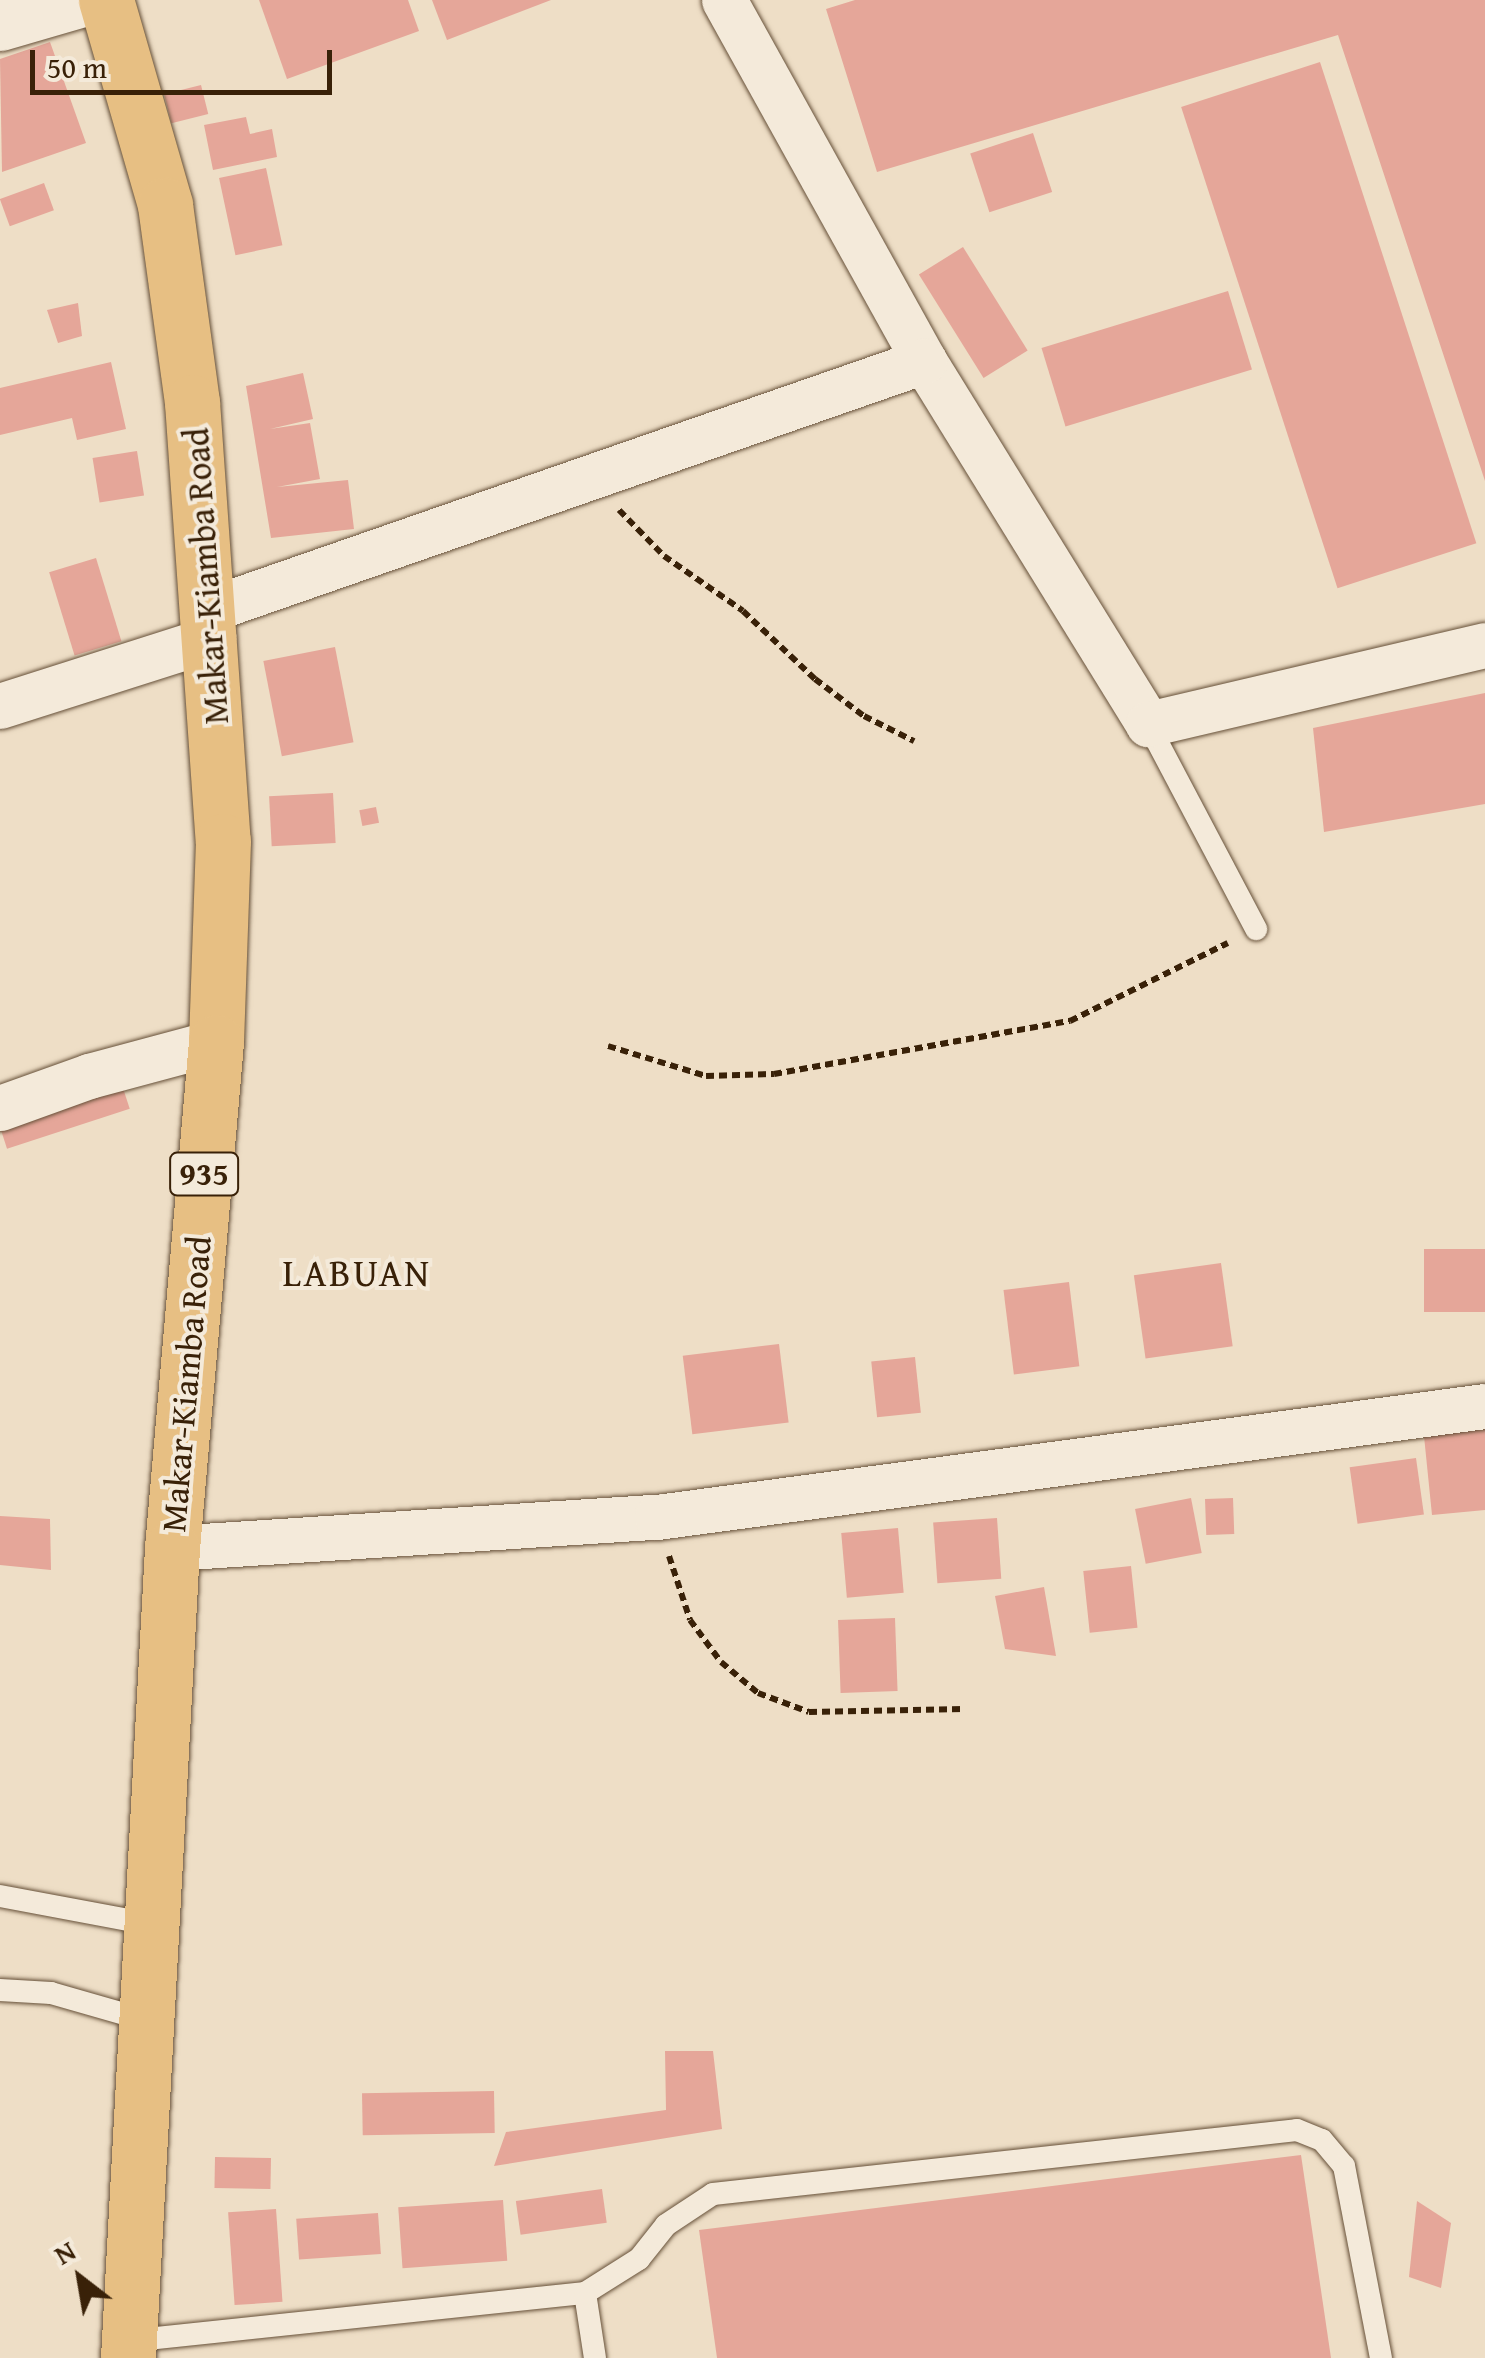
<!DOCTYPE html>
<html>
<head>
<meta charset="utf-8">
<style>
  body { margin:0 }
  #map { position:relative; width:1485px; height:2358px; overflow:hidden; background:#eedec6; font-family:"Gentium Book Plus",serif }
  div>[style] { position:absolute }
  .building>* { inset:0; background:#e5a699; transform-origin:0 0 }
  .path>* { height:6px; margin-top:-3px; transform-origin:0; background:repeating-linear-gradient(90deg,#392108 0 8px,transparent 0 13px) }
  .roads { filter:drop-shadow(0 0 2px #665038) drop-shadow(0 0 2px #665038) }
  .lane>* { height:22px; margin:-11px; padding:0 11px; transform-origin:11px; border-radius:11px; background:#f4eada }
  .street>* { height:45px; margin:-22.5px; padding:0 22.5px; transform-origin:22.5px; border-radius:22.5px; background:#f4eada }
  .secondary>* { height:55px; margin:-27.5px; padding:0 27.5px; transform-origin:27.5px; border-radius:27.5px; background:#f4eada }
  .primary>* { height:55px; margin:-27.5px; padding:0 27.5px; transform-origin:27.5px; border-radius:27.5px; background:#e7bf83 }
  span { translate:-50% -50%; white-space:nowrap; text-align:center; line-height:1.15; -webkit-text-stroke:8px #f4eada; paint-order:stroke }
  .shield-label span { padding:2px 8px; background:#f4eada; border:2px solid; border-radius:8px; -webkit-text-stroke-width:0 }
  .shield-label { font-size:32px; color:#392108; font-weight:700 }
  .street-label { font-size:35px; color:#392108 }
  .neighbourhood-label { font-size:38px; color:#392108; letter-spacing:2.5px }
  .north { position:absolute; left:30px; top:2228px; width:100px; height:100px; -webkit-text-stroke:8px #f4eada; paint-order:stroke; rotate:329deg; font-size:28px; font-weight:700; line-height:40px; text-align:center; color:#392108 }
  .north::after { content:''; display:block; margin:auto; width:35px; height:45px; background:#392108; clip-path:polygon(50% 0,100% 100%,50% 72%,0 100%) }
  .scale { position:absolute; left:30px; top:50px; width:302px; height:45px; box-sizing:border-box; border:5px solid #392108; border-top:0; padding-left:12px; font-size:30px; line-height:35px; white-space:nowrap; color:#392108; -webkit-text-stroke:8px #f4eada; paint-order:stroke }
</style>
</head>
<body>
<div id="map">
  <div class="building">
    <i style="clip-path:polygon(259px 0,408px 0,419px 31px,287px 79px)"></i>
    <i style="clip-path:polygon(432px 0,551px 0,447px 40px)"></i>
    <i style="clip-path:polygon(855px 0,1485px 0,1485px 481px,1338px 35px,877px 172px,826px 9px)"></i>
    <i style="clip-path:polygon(50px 42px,86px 143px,2px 172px,0 59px)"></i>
    <i style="left:1320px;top:62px;width:506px;height:146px;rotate:72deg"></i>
    <i style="left:201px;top:85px;width:30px;height:38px;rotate:76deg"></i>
    <i style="clip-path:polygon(246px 117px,250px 134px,272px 129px,277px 157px,213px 170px,204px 125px)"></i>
    <i style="left:1033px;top:133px;width:62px;height:66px;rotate:72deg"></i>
    <i style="left:266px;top:168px;width:79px;height:48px;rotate:78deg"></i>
    <i style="left:44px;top:183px;width:29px;height:47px;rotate:70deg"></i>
    <i style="left:963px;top:247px;width:122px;height:52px;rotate:58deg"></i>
    <i style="left:1228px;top:291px;width:82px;height:195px;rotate:73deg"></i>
    <i style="clip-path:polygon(78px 303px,82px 336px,58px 343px,47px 310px)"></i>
    <i style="clip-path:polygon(111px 362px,126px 429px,77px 440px,72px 418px,0 435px,0 388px)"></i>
    <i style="clip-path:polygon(303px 373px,313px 419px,270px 429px,310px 423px,320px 479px,277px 487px,348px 480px,354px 529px,271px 538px,246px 386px)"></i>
    <i style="left:137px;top:451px;width:45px;height:45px;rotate:81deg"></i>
    <i style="left:96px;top:558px;width:87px;height:49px;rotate:73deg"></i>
    <i style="left:335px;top:647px;width:97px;height:73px;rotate:79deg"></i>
    <i style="clip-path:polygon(1485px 693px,1485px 804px,1324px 832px,1313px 728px)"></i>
    <i style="left:333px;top:793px;width:50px;height:64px;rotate:87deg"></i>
    <i style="left:376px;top:807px;width:16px;height:17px;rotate:79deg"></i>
    <i style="left:122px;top:1085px;width:25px;height:129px;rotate:72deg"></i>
    <i style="left:1485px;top:1249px;width:63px;height:61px;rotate:90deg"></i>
    <i style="left:1221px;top:1263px;width:84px;height:88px;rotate:82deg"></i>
    <i style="left:1069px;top:1282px;width:85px;height:66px;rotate:83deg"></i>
    <i style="left:779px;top:1344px;width:79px;height:97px;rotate:83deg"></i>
    <i style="left:915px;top:1357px;width:56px;height:44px;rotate:84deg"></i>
    <i style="clip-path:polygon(1485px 1429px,1485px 1510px,1432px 1515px,1424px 1436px)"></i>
    <i style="left:1416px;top:1458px;width:57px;height:67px;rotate:82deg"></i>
    <i style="left:1191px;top:1498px;width:56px;height:57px;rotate:79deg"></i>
    <i style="left:1233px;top:1498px;width:36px;height:28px;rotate:88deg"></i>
    <i style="clip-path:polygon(0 1516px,50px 1519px,51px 1570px,0 1565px)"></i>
    <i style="left:997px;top:1518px;width:61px;height:64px;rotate:86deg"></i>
    <i style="left:898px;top:1528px;width:65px;height:57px;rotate:85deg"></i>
    <i style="left:1131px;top:1566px;width:62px;height:48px;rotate:84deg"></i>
    <i style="clip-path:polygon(1044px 1587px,1056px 1656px,1005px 1649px,995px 1596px)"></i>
    <i style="left:895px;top:1618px;width:73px;height:57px;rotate:88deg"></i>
    <i style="clip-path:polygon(665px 2051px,713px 2051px,722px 2129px,494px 2166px,506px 2132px,666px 2110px)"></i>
    <i style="left:494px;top:2091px;width:42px;height:132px;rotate:89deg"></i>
    <i style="clip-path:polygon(1301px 2155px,1331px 2358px,717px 2358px,699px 2230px)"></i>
    <i style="left:215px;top:2157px;width:56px;height:31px;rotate:1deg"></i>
    <i style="left:602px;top:2189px;width:34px;height:87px;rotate:82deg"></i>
    <i style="left:503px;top:2200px;width:61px;height:105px;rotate:86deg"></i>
    <i style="clip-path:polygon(1417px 2201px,1451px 2223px,1441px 2288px,1409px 2277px)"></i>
    <i style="left:276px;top:2209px;width:93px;height:48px;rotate:86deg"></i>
    <i style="left:378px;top:2213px;width:41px;height:82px;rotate:86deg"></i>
  </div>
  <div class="path">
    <i style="left:619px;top:510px;width:64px;rotate:45.6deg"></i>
    <i style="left:664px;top:556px;width:96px;rotate:34.8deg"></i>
    <i style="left:743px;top:611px;width:99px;rotate:43.4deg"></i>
    <i style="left:815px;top:679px;width:61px;rotate:37.1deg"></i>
    <i style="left:864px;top:716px;width:56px;rotate:26.6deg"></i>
    <i style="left:608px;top:1046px;width:102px;rotate:17deg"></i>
    <i style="left:706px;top:1076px;width:68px;rotate:-1.7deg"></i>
    <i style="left:774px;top:1074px;width:301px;rotate:-10.2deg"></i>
    <i style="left:1070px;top:1021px;width:176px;rotate:-26.3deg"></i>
    <i style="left:669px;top:1556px;width:67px;rotate:71.8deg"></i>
    <i style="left:690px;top:1620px;width:52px;rotate:53.6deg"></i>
    <i style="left:721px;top:1662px;width:48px;rotate:40deg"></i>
    <i style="left:758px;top:1693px;width:54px;rotate:20.4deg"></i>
    <i style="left:809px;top:1712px;width:155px;rotate:-1.1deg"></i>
  </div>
  <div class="roads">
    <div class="lane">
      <i style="left:1148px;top:724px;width:232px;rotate:62.2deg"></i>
      <i style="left:0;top:1896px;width:153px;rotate:10.6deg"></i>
      <i style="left:0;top:1990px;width:51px;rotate:3.4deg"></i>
      <i style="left:51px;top:1993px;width:98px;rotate:16deg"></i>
      <i style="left:585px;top:2293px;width:66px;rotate:81.3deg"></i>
      <i style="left:128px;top:2341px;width:460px;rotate:-6deg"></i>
      <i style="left:585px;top:2293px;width:64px;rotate:-32.2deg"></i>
      <i style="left:639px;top:2259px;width:43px;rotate:-51.5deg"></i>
      <i style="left:666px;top:2225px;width:56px;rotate:-33.4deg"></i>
      <i style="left:713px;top:2194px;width:587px;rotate:-6.25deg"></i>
      <i style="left:1297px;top:2130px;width:27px;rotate:22deg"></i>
      <i style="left:1322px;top:2140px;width:34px;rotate:50deg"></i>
      <i style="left:1344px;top:2166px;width:196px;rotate:79.1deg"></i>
    </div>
    <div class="street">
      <i style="left:724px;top:0;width:413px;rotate:61deg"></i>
      <i style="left:924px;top:361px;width:427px;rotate:58.3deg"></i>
      <i style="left:1148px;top:724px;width:346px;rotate:-13.2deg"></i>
      <i style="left:211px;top:609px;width:755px;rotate:-19.18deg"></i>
      <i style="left:0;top:706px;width:224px;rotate:-17.7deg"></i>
      <i style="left:0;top:1108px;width:95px;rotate:-19.8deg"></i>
      <i style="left:89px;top:1076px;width:131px;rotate:-15deg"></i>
      <i style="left:172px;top:1548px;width:486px;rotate:-3.7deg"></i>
      <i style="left:657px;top:1517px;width:835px;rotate:-7.64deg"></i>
    </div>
    <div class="secondary">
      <i style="left:0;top:23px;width:82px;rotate:-16.2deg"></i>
    </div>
    <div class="primary">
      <i style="left:106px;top:0;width:213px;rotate:73.9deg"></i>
      <i style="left:165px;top:205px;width:199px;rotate:82.2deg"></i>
      <i style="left:192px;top:402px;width:440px;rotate:86deg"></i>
      <i style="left:223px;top:841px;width:201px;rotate:92deg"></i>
      <i style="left:216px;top:1042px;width:508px;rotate:94.97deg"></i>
      <i style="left:172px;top:1548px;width:811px;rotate:93.11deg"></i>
    </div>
  </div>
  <div class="shield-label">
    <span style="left:204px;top:1174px">935</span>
  </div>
  <div class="street-label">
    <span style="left:206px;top:576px;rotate:-94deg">Makar-Kiamba Road</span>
    <span style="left:186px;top:1384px;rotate:-85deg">Makar-Kiamba Road</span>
  </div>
  <div class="neighbourhood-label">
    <span style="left:357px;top:1273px">LABUAN</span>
  </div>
  <div class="north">N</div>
  <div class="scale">50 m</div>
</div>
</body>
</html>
